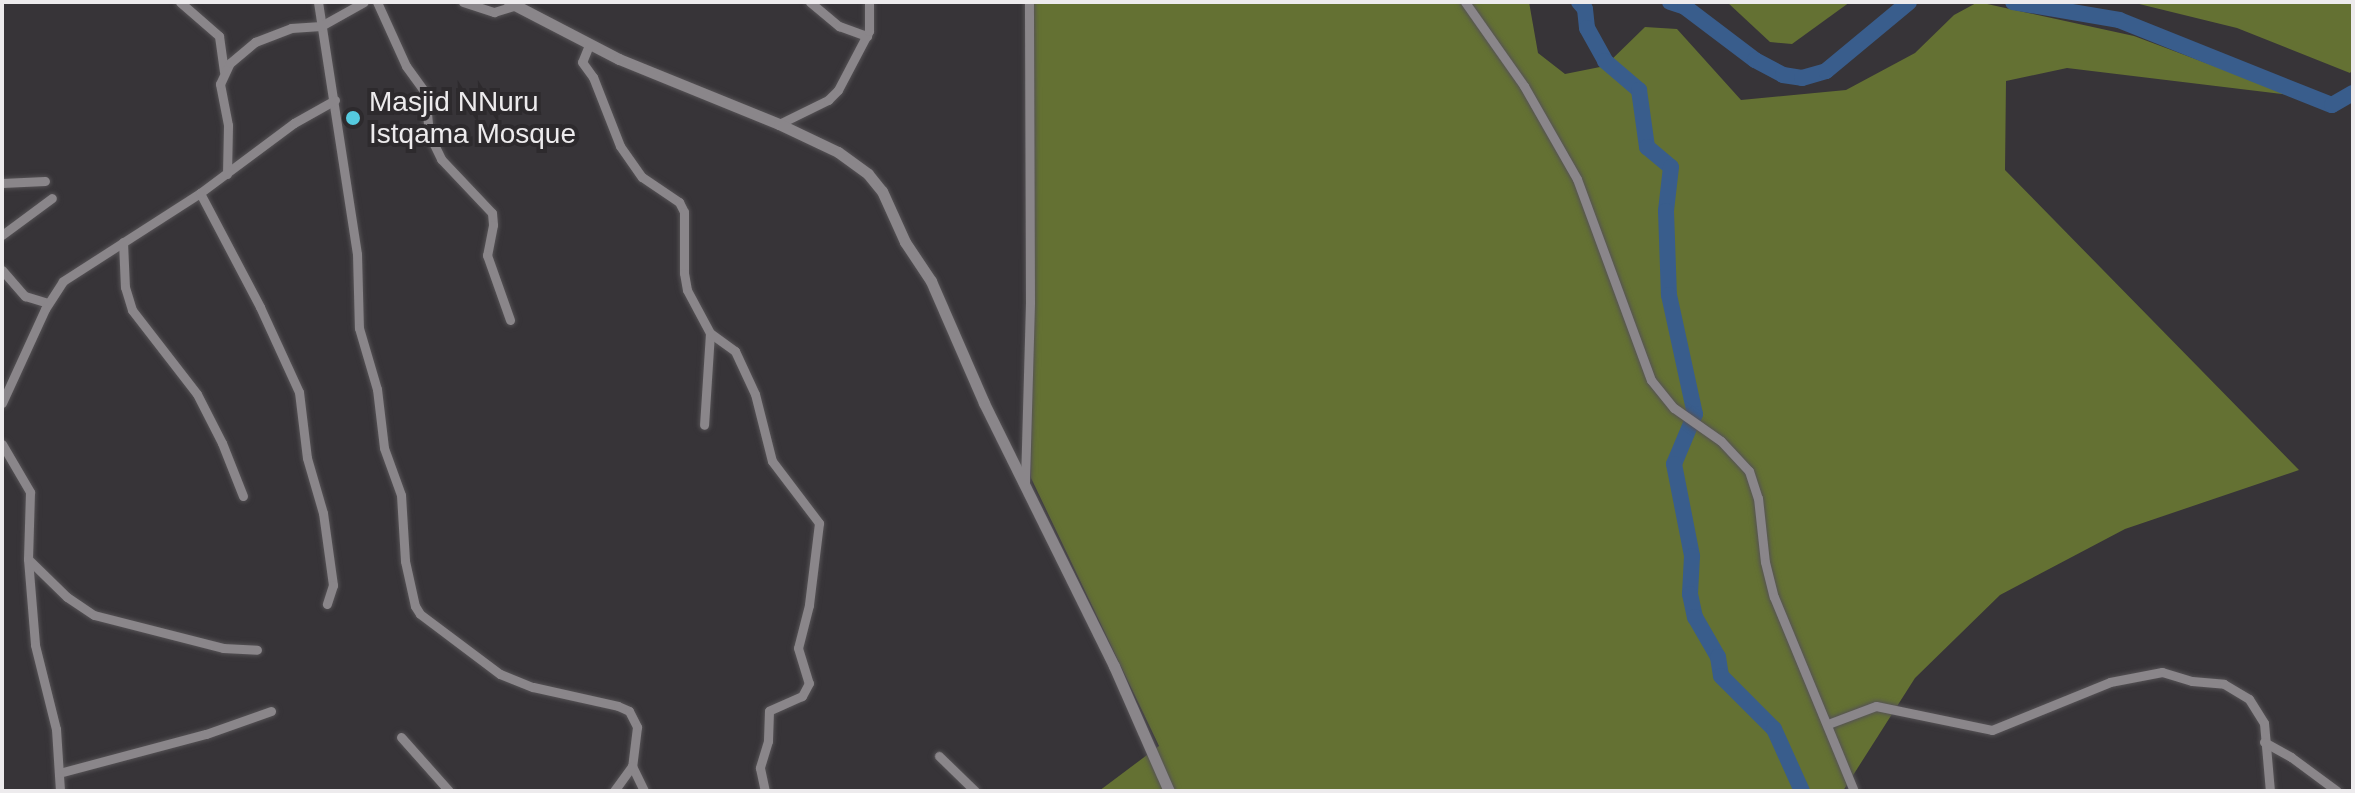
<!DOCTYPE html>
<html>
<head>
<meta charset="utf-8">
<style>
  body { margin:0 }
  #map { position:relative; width:2355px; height:793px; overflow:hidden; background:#373438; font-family:Helvetica,sans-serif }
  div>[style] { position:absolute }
  .forest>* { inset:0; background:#647133 }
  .river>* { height:16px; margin:-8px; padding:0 8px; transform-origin:8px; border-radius:8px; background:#395d8c }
  .roads { filter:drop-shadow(0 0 2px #555255) drop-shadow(0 0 2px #555255) }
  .minor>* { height:9px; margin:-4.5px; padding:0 4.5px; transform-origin:4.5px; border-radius:4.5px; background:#8a868a }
  .tertiary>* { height:11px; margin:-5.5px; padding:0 5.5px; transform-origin:5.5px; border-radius:5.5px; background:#8a868a }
  .dots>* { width:22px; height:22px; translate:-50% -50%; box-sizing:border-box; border:4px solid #2d2a2d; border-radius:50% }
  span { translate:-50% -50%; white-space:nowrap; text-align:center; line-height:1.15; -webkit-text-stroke:8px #2d2a2d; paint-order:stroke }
  .poi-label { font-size:28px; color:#edebed }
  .left { translate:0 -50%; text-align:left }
  .frame { position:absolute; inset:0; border:4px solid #edebed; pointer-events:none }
</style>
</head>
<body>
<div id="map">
  <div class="forest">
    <i style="clip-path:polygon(1034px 2px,1529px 2px,1538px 53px,1565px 74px,1605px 66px,1645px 27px,1677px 29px,1741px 100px,1846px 90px,1915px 53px,1954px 15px,1978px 2px,2134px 36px,2291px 95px,2067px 68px,2006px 81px,2005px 170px,2299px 470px,2125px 529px,2000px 595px,1915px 678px,1843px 791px,1099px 791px,1159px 746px,1031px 478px)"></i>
    <i style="clip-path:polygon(1727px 2px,1850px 2px,1792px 44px,1770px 42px)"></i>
    <i style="clip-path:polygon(2131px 2px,2353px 2px,2353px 69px,2350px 73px,2237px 28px)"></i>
  </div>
  <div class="river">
    <i style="left:1579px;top:2px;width:9px;rotate:49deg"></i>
    <i style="left:1585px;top:9px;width:19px;rotate:84deg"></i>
    <i style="left:1587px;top:28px;width:38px;rotate:61deg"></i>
    <i style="left:1605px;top:61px;width:45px;rotate:40.5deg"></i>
    <i style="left:1639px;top:90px;width:58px;rotate:82deg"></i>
    <i style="left:1647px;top:147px;width:31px;rotate:40deg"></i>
    <i style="left:1671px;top:167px;width:44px;rotate:96.5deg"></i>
    <i style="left:1666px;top:211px;width:84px;rotate:88deg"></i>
    <i style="left:1669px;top:295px;width:122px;rotate:77.7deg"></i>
    <i style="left:1695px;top:414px;width:54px;rotate:112.8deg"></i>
    <i style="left:1674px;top:464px;width:94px;rotate:78.9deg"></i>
    <i style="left:1692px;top:556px;width:38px;rotate:93deg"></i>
    <i style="left:1690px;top:594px;width:24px;rotate:78deg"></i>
    <i style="left:1695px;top:617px;width:46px;rotate:60.1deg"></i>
    <i style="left:1718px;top:657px;width:19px;rotate:81deg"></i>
    <i style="left:1721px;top:676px;width:75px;rotate:45deg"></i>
    <i style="left:1774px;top:729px;width:68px;rotate:65.7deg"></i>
    <i style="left:1670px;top:2px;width:16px;rotate:18deg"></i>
    <i style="left:1685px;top:7px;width:88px;rotate:37.1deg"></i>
    <i style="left:1755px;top:60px;width:32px;rotate:28deg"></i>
    <i style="left:1783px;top:75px;width:19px;rotate:9deg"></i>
    <i style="left:1802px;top:78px;width:25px;rotate:-16deg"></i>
    <i style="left:1826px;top:71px;width:108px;rotate:-39.7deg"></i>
    <i style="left:2013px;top:2px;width:108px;rotate:9.6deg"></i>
    <i style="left:2119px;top:20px;width:229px;rotate:21.8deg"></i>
    <i style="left:2332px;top:105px;width:24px;rotate:-30deg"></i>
  </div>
  <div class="roads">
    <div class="minor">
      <i style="left:180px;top:2px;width:52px;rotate:41.1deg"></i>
      <i style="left:219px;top:36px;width:36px;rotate:82deg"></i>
      <i style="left:318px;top:2px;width:255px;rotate:81.2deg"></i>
      <i style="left:357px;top:254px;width:74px;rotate:88.5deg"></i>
      <i style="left:359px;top:328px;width:64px;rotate:73.6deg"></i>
      <i style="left:377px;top:389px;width:59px;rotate:83.2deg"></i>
      <i style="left:384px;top:448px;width:50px;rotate:70.1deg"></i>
      <i style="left:401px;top:495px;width:66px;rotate:86.5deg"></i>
      <i style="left:405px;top:561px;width:46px;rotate:77.5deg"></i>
      <i style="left:415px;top:606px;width:9px;rotate:58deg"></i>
      <i style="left:420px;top:614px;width:100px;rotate:36.9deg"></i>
      <i style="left:500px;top:674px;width:35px;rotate:22deg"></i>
      <i style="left:533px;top:687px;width:87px;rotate:12.6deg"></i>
      <i style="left:618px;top:706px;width:12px;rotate:24deg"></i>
      <i style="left:629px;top:711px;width:18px;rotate:63deg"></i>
      <i style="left:637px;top:727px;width:39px;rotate:97deg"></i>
      <i style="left:632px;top:766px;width:28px;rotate:64deg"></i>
      <i style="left:377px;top:2px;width:70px;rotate:65.6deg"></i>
      <i style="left:406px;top:66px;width:32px;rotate:54deg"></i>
      <i style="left:425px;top:92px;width:42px;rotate:84.6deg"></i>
      <i style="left:429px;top:134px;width:28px;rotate:64deg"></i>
      <i style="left:441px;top:159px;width:74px;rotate:46.6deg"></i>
      <i style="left:492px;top:213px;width:12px;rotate:85deg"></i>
      <i style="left:493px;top:225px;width:31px;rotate:101deg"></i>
      <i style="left:487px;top:255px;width:69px;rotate:70.5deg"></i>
      <i style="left:463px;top:2px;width:33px;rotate:18deg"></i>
      <i style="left:494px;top:12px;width:24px;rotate:-17deg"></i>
      <i style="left:810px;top:2px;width:38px;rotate:40deg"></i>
      <i style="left:839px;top:26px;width:30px;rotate:20deg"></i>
      <i style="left:1465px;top:2px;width:103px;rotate:54.9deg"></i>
      <i style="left:1524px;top:86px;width:107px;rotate:60.3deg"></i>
      <i style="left:1577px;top:179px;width:214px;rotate:69.8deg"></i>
      <i style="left:1651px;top:380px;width:36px;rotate:51deg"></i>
      <i style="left:1674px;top:408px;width:57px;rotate:35.1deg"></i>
      <i style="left:1721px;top:441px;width:41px;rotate:47deg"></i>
      <i style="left:1749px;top:471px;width:28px;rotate:72deg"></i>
      <i style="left:1758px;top:498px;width:64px;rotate:83.8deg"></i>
      <i style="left:1765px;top:562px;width:36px;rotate:76deg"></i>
      <i style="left:1774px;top:597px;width:210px;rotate:67.6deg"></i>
      <i style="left:589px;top:45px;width:18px;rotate:112deg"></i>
      <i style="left:582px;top:62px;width:19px;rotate:54deg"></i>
      <i style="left:593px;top:77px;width:74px;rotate:68.6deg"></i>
      <i style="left:620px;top:146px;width:38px;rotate:55deg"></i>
      <i style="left:642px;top:177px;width:45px;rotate:34deg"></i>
      <i style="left:679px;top:202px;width:11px;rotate:63deg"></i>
      <i style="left:684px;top:212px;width:61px;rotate:90deg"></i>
      <i style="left:684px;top:273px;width:17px;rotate:80deg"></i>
      <i style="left:687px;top:290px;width:49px;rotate:61.9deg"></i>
      <i style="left:710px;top:333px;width:92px;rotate:93.7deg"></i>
      <i style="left:779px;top:124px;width:55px;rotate:-26.1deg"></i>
      <i style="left:828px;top:100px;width:14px;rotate:-45deg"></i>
      <i style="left:838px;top:90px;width:67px;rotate:-62.3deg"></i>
      <i style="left:869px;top:31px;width:29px;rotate:-90deg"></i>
      <i style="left:227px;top:174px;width:49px;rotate:-88.8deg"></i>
      <i style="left:228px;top:125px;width:42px;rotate:-101deg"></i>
      <i style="left:220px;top:84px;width:23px;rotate:-65deg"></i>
      <i style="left:230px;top:63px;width:33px;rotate:-40deg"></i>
      <i style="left:255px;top:42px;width:39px;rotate:-21deg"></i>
      <i style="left:291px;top:28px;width:30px;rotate:-4deg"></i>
      <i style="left:321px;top:26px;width:49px;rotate:-29.2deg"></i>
      <i style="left:2px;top:183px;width:43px;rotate:-2.7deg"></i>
      <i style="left:200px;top:193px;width:129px;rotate:62.2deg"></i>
      <i style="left:260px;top:307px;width:94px;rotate:65.4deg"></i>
      <i style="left:299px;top:392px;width:66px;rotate:83.1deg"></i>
      <i style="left:307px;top:458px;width:57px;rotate:73.8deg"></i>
      <i style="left:323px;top:513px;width:73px;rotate:82.1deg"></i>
      <i style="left:333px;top:585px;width:20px;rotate:108deg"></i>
      <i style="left:2px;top:235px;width:62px;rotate:-36.5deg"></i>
      <i style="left:123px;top:242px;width:45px;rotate:87.5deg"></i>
      <i style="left:125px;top:287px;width:24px;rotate:73deg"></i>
      <i style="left:132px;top:310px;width:106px;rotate:52.3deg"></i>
      <i style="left:197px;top:394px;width:55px;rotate:63deg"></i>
      <i style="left:222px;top:443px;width:57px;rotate:68.4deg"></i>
      <i style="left:2px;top:270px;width:35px;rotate:49deg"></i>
      <i style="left:25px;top:296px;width:24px;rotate:17deg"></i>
      <i style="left:710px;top:333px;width:31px;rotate:36deg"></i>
      <i style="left:735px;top:351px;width:47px;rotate:65.1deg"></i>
      <i style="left:755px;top:394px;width:69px;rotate:75.8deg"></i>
      <i style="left:772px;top:461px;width:78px;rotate:52.8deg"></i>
      <i style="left:819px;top:523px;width:83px;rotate:97deg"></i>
      <i style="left:809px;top:605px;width:44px;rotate:104.3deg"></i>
      <i style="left:798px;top:648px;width:37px;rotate:73deg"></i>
      <i style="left:809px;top:683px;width:15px;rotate:118deg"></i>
      <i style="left:802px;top:696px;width:36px;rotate:156deg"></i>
      <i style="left:769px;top:711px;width:30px;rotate:92deg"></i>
      <i style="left:768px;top:741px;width:28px;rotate:107deg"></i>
      <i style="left:760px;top:768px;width:24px;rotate:78deg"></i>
      <i style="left:2px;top:403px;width:103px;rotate:-65.4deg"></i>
      <i style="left:45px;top:309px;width:33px;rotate:-57deg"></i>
      <i style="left:63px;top:281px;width:163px;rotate:-32.7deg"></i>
      <i style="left:200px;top:193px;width:117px;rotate:-36.7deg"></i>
      <i style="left:294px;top:123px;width:47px;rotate:-29.3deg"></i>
      <i style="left:2px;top:444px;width:56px;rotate:59.7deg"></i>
      <i style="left:30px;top:492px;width:67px;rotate:91.7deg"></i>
      <i style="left:28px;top:559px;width:86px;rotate:85.3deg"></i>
      <i style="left:35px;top:645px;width:87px;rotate:76deg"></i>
      <i style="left:56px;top:729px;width:62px;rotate:86.3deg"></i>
      <i style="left:1025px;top:482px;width:180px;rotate:-88.4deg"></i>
      <i style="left:1030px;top:302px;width:300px;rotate:-90.2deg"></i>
      <i style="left:28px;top:559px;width:54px;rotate:44.3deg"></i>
      <i style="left:67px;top:597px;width:32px;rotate:34deg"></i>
      <i style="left:94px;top:615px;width:133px;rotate:14.3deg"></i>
      <i style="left:223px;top:648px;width:34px;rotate:3deg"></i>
      <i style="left:1828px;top:724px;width:51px;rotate:-20.6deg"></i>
      <i style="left:1876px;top:706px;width:118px;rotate:11.7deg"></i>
      <i style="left:1992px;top:730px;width:127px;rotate:-22.1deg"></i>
      <i style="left:2110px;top:682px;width:53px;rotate:-10.9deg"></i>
      <i style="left:2162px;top:672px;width:31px;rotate:17deg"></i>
      <i style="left:2192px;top:681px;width:32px;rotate:5deg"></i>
      <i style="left:2224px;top:684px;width:29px;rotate:31deg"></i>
      <i style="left:2249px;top:699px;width:28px;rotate:58deg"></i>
      <i style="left:2264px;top:723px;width:68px;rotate:85deg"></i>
      <i style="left:401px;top:737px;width:72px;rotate:48.4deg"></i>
      <i style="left:2264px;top:742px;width:31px;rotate:29deg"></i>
      <i style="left:2291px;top:757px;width:57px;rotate:36.5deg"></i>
      <i style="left:939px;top:756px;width:50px;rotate:44.2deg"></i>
      <i style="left:59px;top:773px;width:152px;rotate:-14.9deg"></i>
      <i style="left:206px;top:734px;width:69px;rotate:-19.5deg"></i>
      <i style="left:614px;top:791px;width:31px;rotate:-54deg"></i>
    </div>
    <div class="tertiary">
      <i style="left:509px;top:2px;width:124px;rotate:27.4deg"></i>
      <i style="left:619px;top:59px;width:173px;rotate:22.1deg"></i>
      <i style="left:779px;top:124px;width:65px;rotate:25.4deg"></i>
      <i style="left:838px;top:152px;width:37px;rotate:36deg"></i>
      <i style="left:868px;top:174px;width:22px;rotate:51deg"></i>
      <i style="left:882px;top:191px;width:56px;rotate:65.7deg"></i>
      <i style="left:905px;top:242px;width:47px;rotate:56.3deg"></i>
      <i style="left:931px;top:281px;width:133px;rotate:66.5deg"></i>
      <i style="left:984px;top:403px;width:293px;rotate:63.7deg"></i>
      <i style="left:1114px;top:666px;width:137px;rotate:66.3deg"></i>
    </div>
  </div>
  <div class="dots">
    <i style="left:353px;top:118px;background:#55cadf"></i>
  </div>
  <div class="poi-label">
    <span class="left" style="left:369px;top:118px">Masjid NNuru<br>Istqama Mosque</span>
  </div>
  <div class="frame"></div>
</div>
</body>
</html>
